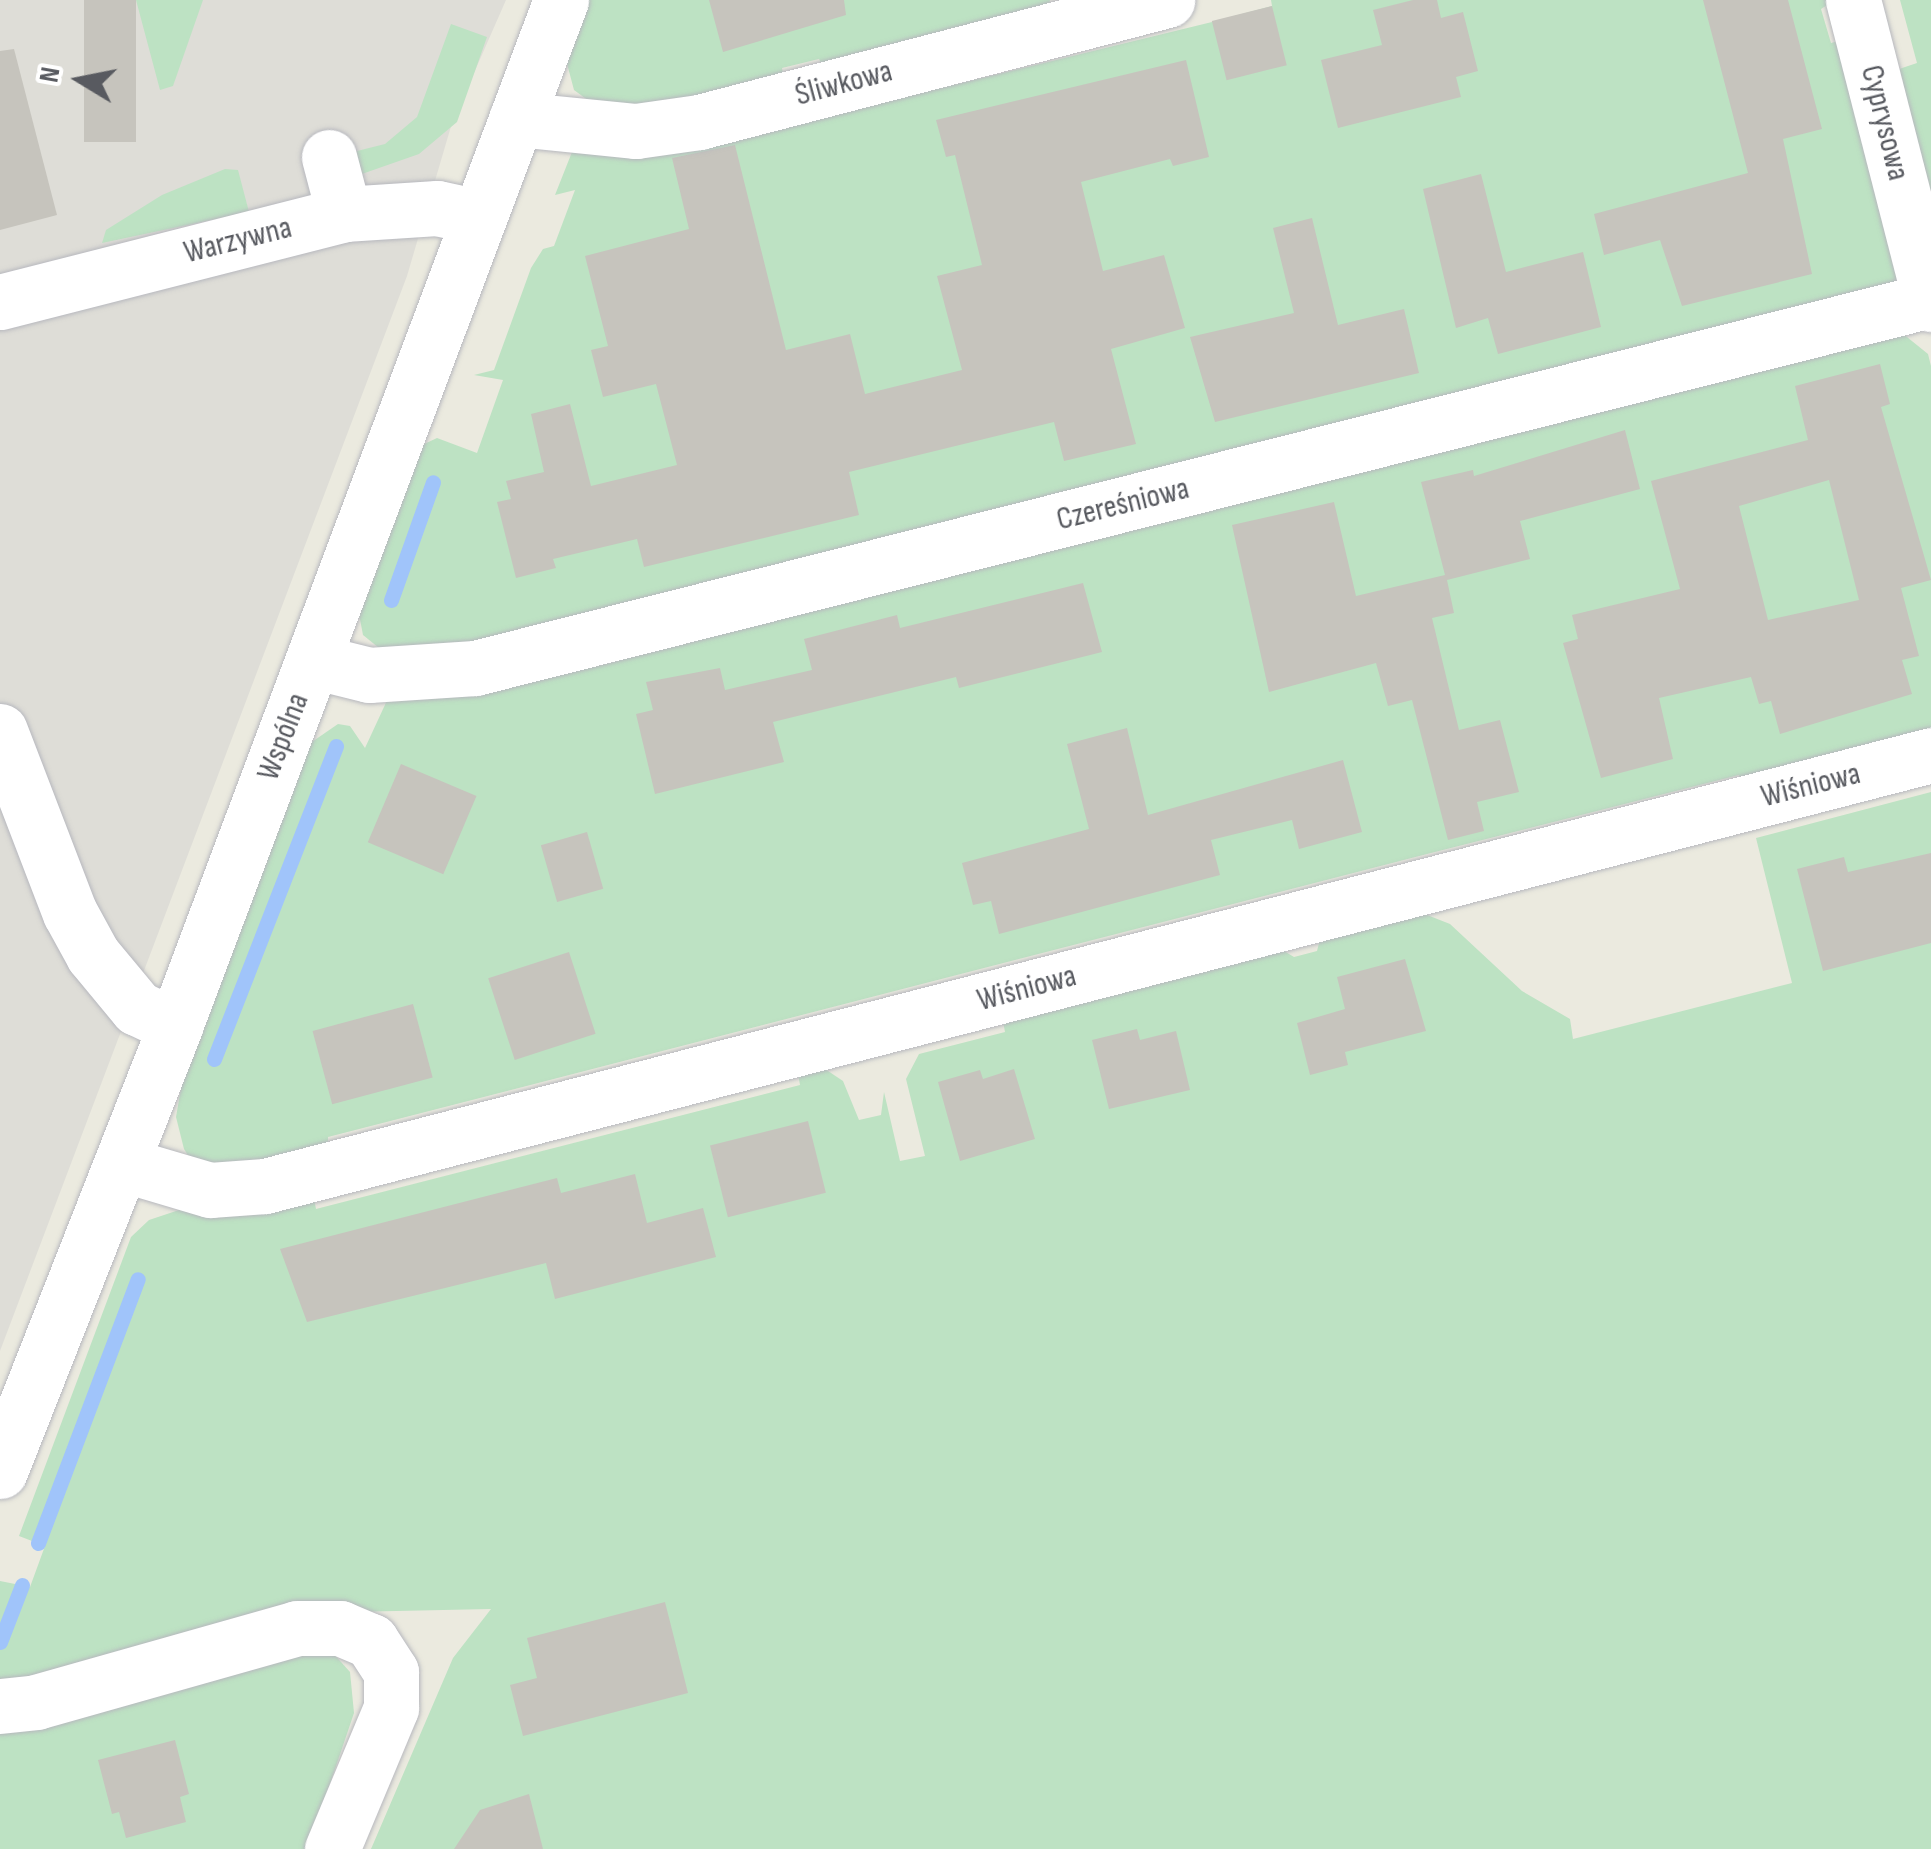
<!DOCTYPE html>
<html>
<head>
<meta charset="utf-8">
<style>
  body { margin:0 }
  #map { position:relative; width:1931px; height:1849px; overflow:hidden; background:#ebeadf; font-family:"Sofia Sans Condensed",sans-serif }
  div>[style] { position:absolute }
  .industrial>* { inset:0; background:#deddd7 }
  .green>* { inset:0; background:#bde2c3 }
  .stream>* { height:15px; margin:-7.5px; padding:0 7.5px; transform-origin:7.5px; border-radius:7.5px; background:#a0c4fa }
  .building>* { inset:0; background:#c6c4bd; transform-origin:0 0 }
  .roads { filter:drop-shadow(0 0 2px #b7b8be) drop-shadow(0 0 2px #b7b8be) }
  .street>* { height:55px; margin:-27.5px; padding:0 27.5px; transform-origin:27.5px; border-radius:27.5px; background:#fff }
  .secondary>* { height:55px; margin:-27.5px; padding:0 27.5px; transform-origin:27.5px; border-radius:27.5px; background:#fff }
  span { translate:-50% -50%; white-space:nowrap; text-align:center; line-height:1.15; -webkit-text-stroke:8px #fff; paint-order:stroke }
  .street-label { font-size:32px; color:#585a60 }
  .north { position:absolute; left:30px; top:30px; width:100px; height:100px; -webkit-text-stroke:8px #fff; paint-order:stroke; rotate:280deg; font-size:28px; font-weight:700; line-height:40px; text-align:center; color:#585a60 }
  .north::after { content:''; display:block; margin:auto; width:35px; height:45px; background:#585a60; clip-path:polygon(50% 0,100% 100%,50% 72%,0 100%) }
</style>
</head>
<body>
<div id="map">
  <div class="industrial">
    <i style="clip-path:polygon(0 0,506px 0,452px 123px,407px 276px,0 1351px)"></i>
  </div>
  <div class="green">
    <i style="clip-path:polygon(136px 0,203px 0,173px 86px,160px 90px)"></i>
    <i style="clip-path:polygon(588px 0,1050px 0,1048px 11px,822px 65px,819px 59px,782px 68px,784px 79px,672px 107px,589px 101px,574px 90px,566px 60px)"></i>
    <i style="clip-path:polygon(1271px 0,1835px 0,1821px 9px,1831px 43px,1846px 39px,1902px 269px,1894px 284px,450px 656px,384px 652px,363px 635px,358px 609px,420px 446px,437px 438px,477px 453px,503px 380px,474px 375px,494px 370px,531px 268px,543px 249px,554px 246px,575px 190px,555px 195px,572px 152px,892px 100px,1212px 22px,1272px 6px)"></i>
    <i style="clip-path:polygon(1900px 0,1931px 0,1931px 211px,1896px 70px,1917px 63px)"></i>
    <i style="clip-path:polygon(451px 24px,487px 37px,457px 122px,419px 154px,359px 175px,345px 154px,385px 144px,417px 117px)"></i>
    <i style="clip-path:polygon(225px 169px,238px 170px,249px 212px,102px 243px,106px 230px,162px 195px)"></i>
    <i style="clip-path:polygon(1902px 333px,1928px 354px,1931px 366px,1931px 736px,1742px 785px,1739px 775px,1427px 854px,328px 1137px,328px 1146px,239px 1170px,191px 1160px,184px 1149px,176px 1117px,183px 1077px,306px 746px,338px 724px,350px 726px,365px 748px,390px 694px,591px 656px,594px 667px)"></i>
    <i style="clip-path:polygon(1931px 792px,1931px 1849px,371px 1849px,453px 1658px,491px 1609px,301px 1613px,0 1686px,0 1581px,30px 1587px,45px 1546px,19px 1536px,131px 1237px,149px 1220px,182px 1209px,313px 1194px,316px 1209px,800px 1085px,797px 1068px,816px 1063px,843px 1081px,859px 1120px,881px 1115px,884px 1092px,900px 1161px,925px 1156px,906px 1079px,919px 1054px,1005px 1032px,1002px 1016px,1279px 948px,1294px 957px,1317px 951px,1320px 939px,1417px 911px,1450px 924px,1522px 991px,1570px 1019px,1573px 1039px,1792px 983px,1756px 838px)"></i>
    <i style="clip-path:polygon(332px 1652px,350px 1672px,354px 1713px,308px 1849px,0 1849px,0 1723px,252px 1656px)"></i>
  </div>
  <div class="stream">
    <i style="left:391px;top:600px;width:125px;rotate:-70.4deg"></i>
    <i style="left:214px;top:1059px;width:336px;rotate:-68.7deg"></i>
    <i style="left:38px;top:1543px;width:282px;rotate:-69.3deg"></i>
    <i style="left:0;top:1642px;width:61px;rotate:-68.9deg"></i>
  </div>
  <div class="building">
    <i style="left:84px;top:0;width:52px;height:142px"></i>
    <i style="clip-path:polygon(709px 0,844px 0,846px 15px,723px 52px)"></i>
    <i style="clip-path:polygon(1413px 0,1437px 0,1441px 18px,1463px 12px,1478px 71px,1456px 77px,1461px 97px,1338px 128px,1321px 60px,1382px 45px,1373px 10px)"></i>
    <i style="clip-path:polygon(1703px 0,1788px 0,1822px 129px,1783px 139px,1812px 274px,1682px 306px,1660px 240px,1604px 255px,1594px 214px,1748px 173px)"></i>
    <i style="left:1272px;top:6px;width:61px;height:62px;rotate:76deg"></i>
    <i style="clip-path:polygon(14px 49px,57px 215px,0 230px,0 51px)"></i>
    <i style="clip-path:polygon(1186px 60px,1209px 157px,1173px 166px,1170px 159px,1081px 182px,1103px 271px,1164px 255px,1185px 328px,1111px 349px,1136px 444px,1064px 461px,1054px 422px,849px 472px,859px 515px,644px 567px,637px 539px,553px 559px,556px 568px,516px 578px,497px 502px,511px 499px,506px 481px,544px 472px,531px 414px,570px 404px,591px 486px,677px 465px,656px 384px,603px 397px,591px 350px,608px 346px,585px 256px,689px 229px,672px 158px,735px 145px,786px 350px,850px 334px,865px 394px,962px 370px,937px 276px,982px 265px,955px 155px,946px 157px,936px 120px)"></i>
    <i style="clip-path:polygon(1481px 174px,1506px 272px,1583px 252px,1601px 327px,1498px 354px,1488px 318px,1456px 328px,1423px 189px)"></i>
    <i style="clip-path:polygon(1312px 218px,1338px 325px,1404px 309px,1419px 373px,1215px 422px,1190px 337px,1294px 313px,1273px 228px)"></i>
    <i style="clip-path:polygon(evenodd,1880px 364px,1890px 404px,1881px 407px,1931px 580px,1901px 588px,1919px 656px,1902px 660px,1912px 694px,1780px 734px,1771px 701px,1759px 704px,1751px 677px,1659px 698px,1673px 759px,1601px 778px,1563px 643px,1578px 639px,1572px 615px,1680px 589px,1651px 481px,1808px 440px,1795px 386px,1880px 364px,1829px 480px,1859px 600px,1768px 620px,1739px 506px,1829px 480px)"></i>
    <i style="clip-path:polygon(1625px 430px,1640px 489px,1520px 521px,1530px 559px,1447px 580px,1454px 613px,1432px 618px,1459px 730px,1500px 720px,1519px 792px,1477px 802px,1484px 831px,1448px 840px,1412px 700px,1388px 706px,1376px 663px,1269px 692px,1232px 525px,1334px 502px,1356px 596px,1445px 575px,1421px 482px,1473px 470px,1474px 476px)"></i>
    <i style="clip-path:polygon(1083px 583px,1102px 652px,959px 688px,956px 677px,773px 722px,784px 762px,655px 794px,636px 714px,653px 710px,646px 682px,720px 668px,725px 690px,812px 670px,804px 639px,897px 615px,900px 628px)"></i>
    <i style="clip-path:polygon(1127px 728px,1148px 815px,1343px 760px,1362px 832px,1299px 849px,1292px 820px,1211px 840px,1220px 875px,999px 934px,991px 901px,973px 905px,962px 863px,1089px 829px,1067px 744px)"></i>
    <i style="left:401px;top:764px;width:82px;height:85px;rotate:23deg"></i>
    <i style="left:587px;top:832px;width:59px;height:48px;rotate:74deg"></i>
    <i style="clip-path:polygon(1931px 853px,1931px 943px,1823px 971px,1797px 869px,1844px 857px,1848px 872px)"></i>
    <i style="left:569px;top:952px;width:86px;height:85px;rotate:72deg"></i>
    <i style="clip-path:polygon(1405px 959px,1426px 1031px,1345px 1052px,1348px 1065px,1310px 1075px,1297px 1023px,1345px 1009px,1337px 977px)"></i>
    <i style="left:413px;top:1004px;width:76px;height:104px;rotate:75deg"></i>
    <i style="clip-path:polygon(1137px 1029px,1140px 1040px,1176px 1031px,1190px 1090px,1109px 1109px,1092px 1040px)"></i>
    <i style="clip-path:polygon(1014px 1069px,1035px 1139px,960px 1161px,938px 1082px,980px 1070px,983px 1079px)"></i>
    <i style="left:808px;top:1121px;width:74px;height:101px;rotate:76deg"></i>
    <i style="clip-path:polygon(635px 1174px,647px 1223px,703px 1208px,716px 1257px,555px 1299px,546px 1263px,307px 1322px,280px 1249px,557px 1178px,561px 1193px)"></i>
    <i style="clip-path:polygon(665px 1602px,688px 1693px,523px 1736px,510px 1685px,537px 1678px,527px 1638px)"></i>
    <i style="clip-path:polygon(175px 1740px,189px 1794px,180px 1797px,186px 1822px,126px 1838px,119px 1812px,112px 1814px,98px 1760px)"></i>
    <i style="clip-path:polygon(529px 1794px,543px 1849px,454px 1849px,480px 1810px)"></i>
  </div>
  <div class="roads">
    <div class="street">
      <i style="left:1853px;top:0;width:314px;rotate:75.6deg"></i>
      <i style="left:516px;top:119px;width:121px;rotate:5.7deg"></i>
      <i style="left:636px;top:131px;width:64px;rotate:-8.1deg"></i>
      <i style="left:699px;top:122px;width:484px;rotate:-14.6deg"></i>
      <i style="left:329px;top:157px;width:59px;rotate:75.3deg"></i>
      <i style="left:0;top:302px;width:355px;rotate:-14.3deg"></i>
      <i style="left:344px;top:214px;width:93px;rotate:-3.7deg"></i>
      <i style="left:437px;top:208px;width:43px;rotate:12.1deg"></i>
      <i style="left:313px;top:661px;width:58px;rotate:14deg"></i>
      <i style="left:369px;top:675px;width:106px;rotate:-3.8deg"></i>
      <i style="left:475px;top:668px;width:1501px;rotate:-14.19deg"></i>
      <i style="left:0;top:731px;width:195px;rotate:69deg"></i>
      <i style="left:70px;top:913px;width:48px;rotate:61.3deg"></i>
      <i style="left:93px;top:955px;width:69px;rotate:50.3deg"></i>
      <i style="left:137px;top:1008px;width:42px;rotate:25.3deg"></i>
      <i style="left:122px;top:1164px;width:92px;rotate:16.5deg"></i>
      <i style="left:210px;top:1190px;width:55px;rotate:-4.2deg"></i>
      <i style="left:265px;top:1186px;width:1721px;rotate:-14.5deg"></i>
      <i style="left:0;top:1706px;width:36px;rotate:-6deg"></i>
      <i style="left:36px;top:1702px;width:271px;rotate:-15.8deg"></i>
      <i style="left:297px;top:1628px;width:43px"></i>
      <i style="left:340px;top:1628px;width:34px;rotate:23deg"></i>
      <i style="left:371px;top:1641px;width:37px;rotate:57deg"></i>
      <i style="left:391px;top:1672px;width:36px;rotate:90deg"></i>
      <i style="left:391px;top:1708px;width:153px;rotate:112.7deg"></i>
    </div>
    <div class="secondary">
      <i style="left:0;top:1471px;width:478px;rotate:-68.5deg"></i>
      <i style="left:175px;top:1026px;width:1096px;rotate:-69.38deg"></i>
    </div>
  </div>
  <div class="street-label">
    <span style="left:844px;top:84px;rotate:-15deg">Śliwkowa</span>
    <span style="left:1884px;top:123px;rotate:76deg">Cyprysowa</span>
    <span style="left:238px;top:241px;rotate:-14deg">Warzywna</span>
    <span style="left:1123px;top:505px;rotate:-14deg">Czereśniowa</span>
    <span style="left:284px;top:737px;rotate:-69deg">Wspólna</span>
    <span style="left:1811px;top:786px;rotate:-14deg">Wiśniowa</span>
    <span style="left:1027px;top:989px;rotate:-15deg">Wiśniowa</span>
  </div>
  <div class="north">N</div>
</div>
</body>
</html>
